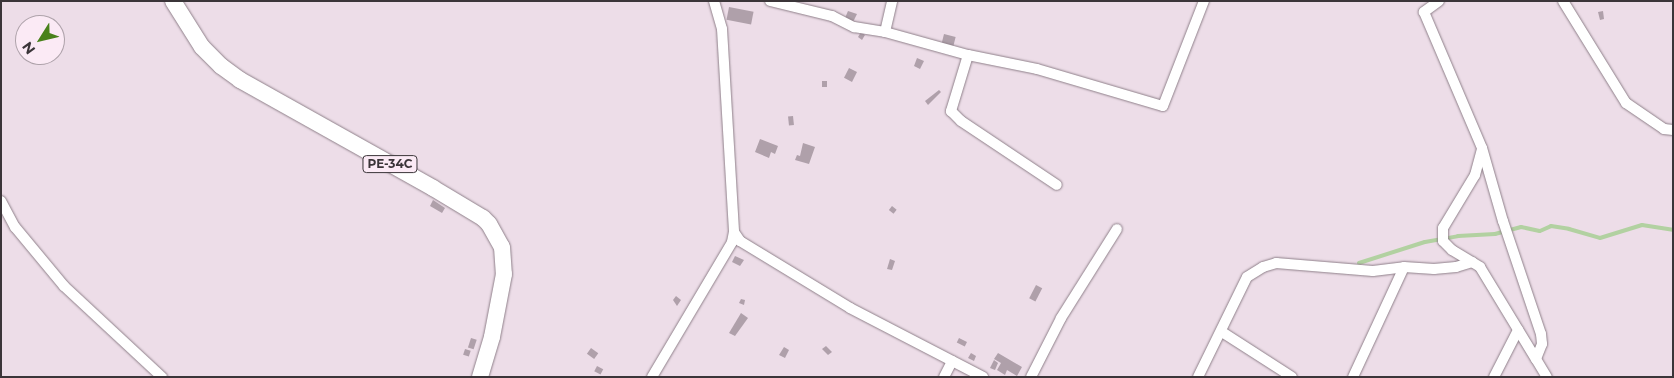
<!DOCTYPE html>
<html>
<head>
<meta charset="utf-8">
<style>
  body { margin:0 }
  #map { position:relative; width:1674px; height:378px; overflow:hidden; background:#eddde8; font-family:Montserrat,sans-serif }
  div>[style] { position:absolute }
  .stream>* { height:4px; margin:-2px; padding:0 2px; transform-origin:2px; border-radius:2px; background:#b2d1a1 }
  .building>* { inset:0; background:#afa0aa; transform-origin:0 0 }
  .roads { filter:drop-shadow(0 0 1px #8f808a) drop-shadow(0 0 1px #8f808a) }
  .street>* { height:10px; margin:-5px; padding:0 5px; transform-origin:5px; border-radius:5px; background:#fff }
  .primary>* { height:16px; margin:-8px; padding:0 8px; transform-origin:8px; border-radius:8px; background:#fff }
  span { translate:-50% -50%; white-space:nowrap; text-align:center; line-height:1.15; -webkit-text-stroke:4px #fbeaf5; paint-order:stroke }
  .shield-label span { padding:1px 4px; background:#fbeaf5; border:1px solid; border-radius:4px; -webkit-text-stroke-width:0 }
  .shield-label { font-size:12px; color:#3b3539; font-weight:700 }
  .frame { position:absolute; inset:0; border:2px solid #3b3539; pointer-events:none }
  .north { position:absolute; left:15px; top:15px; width:50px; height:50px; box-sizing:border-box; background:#fbeaf5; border:1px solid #aea2aa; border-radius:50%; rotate:234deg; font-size:14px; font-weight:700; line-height:20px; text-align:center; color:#3b3539 }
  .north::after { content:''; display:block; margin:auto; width:18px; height:22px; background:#49811b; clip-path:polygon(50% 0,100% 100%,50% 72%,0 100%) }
</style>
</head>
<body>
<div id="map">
  <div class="stream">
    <i style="left:1359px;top:263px;width:69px;rotate:-17.7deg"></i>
    <i style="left:1425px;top:242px;width:34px;rotate:-10deg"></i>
    <i style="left:1458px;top:236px;width:37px;rotate:-3deg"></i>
    <i style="left:1495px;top:234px;width:27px;rotate:-15deg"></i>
    <i style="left:1521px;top:227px;width:19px;rotate:12deg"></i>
    <i style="left:1540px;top:231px;width:12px;rotate:-24deg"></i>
    <i style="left:1551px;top:226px;width:18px;rotate:9deg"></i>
    <i style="left:1569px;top:229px;width:32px;rotate:16deg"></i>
    <i style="left:1600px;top:238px;width:44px;rotate:-17.2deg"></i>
    <i style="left:1642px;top:225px;width:31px;rotate:9deg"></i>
  </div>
  <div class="building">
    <i style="left:729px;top:7px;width:25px;height:13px;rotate:11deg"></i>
    <i style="clip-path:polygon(848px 11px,857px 14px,853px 22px,845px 18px)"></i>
    <i style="clip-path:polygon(1603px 11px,1604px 19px,1600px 20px,1598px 12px)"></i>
    <i style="clip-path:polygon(861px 32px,865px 35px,862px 40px,858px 37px)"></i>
    <i style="left:944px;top:34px;width:12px;height:10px;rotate:14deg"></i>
    <i style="clip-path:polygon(917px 58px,924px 61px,920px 69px,914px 66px)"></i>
    <i style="left:849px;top:68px;width:9px;height:11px;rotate:27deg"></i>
    <i style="left:822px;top:81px;width:5px;height:6px"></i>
    <i style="clip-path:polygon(939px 90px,941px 92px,928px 105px,925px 101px)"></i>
    <i style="left:793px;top:116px;width:9px;height:5px;rotate:84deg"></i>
    <i style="clip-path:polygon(760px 139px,778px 146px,775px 154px,771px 152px,769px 158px,755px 152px)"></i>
    <i style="clip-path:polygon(803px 143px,815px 147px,809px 164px,795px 160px,797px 155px,800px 156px)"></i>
    <i style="clip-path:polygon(433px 200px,445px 208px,442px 213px,430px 206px)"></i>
    <i style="left:892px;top:206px;width:6px;height:5px;rotate:39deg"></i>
    <i style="clip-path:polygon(735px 256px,744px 260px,740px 266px,732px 262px)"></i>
    <i style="clip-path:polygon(890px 259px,895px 261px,892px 270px,887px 269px)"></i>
    <i style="left:1036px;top:285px;width:7px;height:15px;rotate:27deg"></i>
    <i style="clip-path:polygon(676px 296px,681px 300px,677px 306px,673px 300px)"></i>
    <i style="clip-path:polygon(741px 299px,745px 300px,744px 305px,739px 303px)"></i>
    <i style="clip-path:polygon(741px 313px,748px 318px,735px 336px,729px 333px)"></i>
    <i style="left:471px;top:338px;width:6px;height:10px;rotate:18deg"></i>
    <i style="left:959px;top:338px;width:9px;height:5px;rotate:27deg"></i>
    <i style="clip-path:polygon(826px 346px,832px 352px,828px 355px,822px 349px)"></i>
    <i style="clip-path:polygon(784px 347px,789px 350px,785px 358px,779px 355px)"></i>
    <i style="left:591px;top:348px;width:9px;height:7px;rotate:36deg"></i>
    <i style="left:465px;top:349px;width:6px;height:6px;rotate:18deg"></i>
    <i style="clip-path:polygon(971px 353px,976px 356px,974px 361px,968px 358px)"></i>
    <i style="clip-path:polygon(998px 353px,1022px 367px,1017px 376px,1007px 370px,1005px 375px,997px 370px,1001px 363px,994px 359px)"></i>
    <i style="clip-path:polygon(994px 360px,998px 363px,995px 370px,990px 368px)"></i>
    <i style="left:597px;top:366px;width:7px;height:6px;rotate:27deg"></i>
  </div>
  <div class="roads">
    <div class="street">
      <i style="left:714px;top:1px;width:29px;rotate:74deg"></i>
      <i style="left:722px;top:29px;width:203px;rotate:86.6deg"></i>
      <i style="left:734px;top:232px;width:11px;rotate:56deg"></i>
      <i style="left:740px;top:241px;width:129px;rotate:31.3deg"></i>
      <i style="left:850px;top:308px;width:150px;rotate:27.4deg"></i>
      <i style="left:770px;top:1px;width:64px;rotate:13.6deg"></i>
      <i style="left:832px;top:16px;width:25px;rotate:27deg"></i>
      <i style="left:854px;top:27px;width:31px;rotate:9deg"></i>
      <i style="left:885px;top:32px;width:86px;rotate:15.5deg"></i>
      <i style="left:968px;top:55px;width:70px;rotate:11.5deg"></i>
      <i style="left:1037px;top:69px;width:131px;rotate:16.4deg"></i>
      <i style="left:1163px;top:106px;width:113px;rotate:-68.7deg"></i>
      <i style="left:1439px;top:1px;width:19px;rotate:144deg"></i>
      <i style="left:1424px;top:12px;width:148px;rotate:66.9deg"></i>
      <i style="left:1482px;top:148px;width:76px;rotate:74deg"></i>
      <i style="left:1503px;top:221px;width:119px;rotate:71.4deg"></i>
      <i style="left:1541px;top:334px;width:10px;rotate:84deg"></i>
      <i style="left:1542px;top:344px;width:16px;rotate:112deg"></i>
      <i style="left:1536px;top:359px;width:21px;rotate:59deg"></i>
      <i style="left:1563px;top:1px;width:120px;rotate:58.3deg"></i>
      <i style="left:1626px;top:103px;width:46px;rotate:34.4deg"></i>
      <i style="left:1664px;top:129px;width:9px;rotate:6deg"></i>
      <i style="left:885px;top:32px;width:32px;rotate:-77deg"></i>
      <i style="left:968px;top:55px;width:59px;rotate:106.9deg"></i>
      <i style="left:951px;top:111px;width:14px;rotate:45deg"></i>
      <i style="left:961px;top:121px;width:115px;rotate:33.7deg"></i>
      <i style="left:1482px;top:149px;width:27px;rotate:105deg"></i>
      <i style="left:1475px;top:175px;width:62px;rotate:121.1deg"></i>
      <i style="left:1443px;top:228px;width:13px;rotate:90deg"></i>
      <i style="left:1443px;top:241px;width:13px;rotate:45deg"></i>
      <i style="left:1452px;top:250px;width:33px;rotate:31deg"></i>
      <i style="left:1480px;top:267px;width:108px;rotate:58.7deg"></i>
      <i style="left:1px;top:201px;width:30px;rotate:62deg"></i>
      <i style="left:15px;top:227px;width:77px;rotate:50.3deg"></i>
      <i style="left:64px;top:286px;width:134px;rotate:42.9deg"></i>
      <i style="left:1222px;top:332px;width:83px;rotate:32.7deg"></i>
      <i style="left:652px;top:377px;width:157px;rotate:-59.3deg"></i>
      <i style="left:732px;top:242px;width:10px;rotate:-79deg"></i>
      <i style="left:944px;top:377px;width:18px;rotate:-63deg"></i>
      <i style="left:1031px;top:377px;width:66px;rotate:-63deg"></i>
      <i style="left:1061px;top:318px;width:105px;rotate:-57.8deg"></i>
      <i style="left:1198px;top:377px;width:111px;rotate:-63.9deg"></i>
      <i style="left:1247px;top:277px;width:19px;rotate:-32deg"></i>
      <i style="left:1263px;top:267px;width:14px;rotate:-17deg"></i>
      <i style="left:1276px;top:263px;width:97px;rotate:4.7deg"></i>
      <i style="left:1373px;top:271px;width:31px;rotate:-7deg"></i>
      <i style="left:1404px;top:267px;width:30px;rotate:4deg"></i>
      <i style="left:1434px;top:269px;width:22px;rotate:-5deg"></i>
      <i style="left:1456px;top:267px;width:17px;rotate:-17deg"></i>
      <i style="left:1353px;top:377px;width:121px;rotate:-65.1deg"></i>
      <i style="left:1494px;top:377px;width:53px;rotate:-62.9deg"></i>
    </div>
    <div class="primary">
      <i style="left:173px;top:1px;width:54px;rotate:57.8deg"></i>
      <i style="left:202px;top:47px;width:27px;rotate:45deg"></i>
      <i style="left:221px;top:66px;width:24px;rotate:36deg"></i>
      <i style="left:240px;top:80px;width:221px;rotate:29.2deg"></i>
      <i style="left:433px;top:188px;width:58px;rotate:31deg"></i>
      <i style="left:483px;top:218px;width:8px;rotate:45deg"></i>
      <i style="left:489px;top:224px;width:26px;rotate:61deg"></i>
      <i style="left:502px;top:247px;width:27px;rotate:86deg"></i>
      <i style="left:504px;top:274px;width:64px;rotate:100.8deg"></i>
      <i style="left:492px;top:337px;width:42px;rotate:106.7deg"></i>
    </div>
  </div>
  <div class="shield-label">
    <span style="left:390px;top:164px">PE-34C</span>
  </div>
  <div class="frame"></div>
  <div class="north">N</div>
</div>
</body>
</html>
